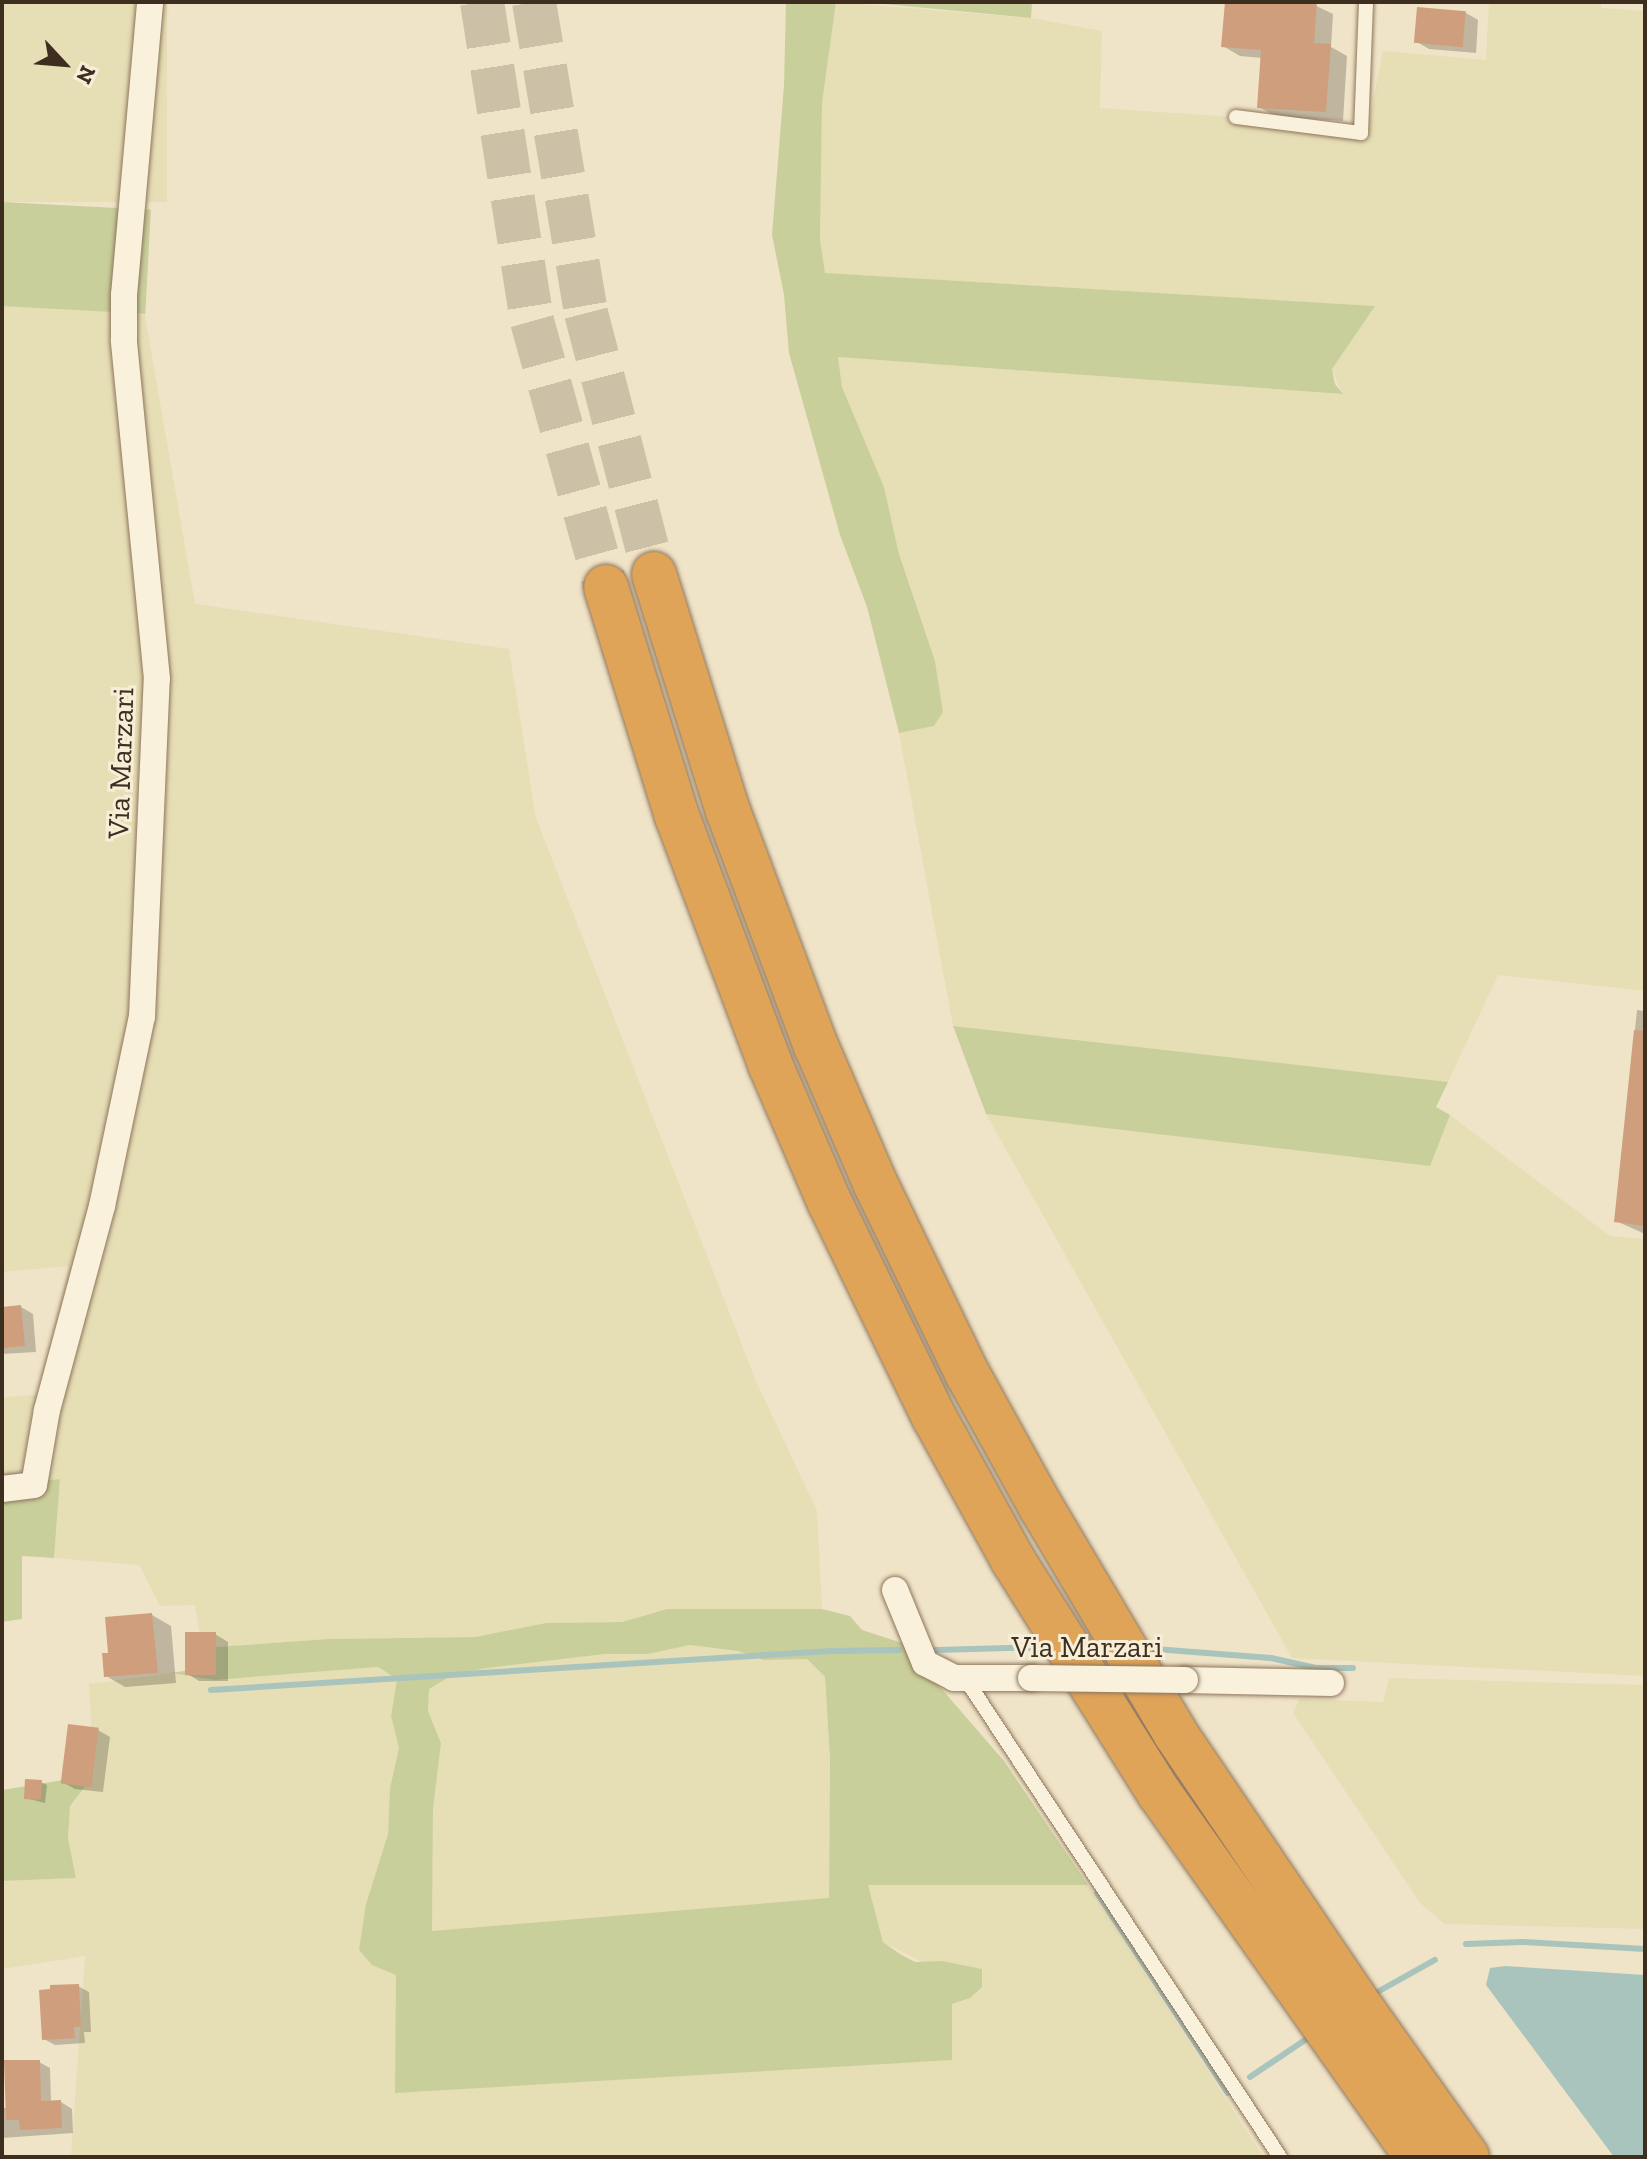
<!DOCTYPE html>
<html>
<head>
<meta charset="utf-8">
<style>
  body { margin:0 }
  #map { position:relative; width:1647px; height:2159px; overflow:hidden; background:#f0e4c8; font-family:"Zilla Slab",serif }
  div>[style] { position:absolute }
  .farmland>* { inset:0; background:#e6deb5; transform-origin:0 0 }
  .green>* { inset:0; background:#c9cf9b; transform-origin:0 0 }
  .water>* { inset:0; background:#a9c4bc }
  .shadow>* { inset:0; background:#0003 }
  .stream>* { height:6px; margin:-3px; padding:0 3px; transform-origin:3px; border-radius:3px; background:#a9c4bc }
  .building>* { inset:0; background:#cf9f7d; transform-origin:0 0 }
  .motorway-tunnel>* { height:44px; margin-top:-22px; transform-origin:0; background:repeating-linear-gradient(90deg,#ccc0a6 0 44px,transparent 0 66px) }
  .roads { filter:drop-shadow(0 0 2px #8d765c) drop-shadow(0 0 2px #8d765c) }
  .service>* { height:14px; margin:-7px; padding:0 7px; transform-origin:7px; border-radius:7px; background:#faf1dc }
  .minor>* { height:26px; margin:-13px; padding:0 13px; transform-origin:13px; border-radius:13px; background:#faf1dc }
  .motorway>* { height:44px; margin:-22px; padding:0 22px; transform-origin:22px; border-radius:22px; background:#e0a458 }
  .bridges { filter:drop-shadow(0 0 2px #8d765c) drop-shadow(0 0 2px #8d765c) }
  .minor-bridge>* { height:26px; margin:-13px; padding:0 13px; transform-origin:13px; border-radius:13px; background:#faf1dc }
  span { translate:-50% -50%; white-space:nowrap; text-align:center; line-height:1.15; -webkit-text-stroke:6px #f7eed8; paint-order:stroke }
  .street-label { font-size:30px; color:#3d2e20 }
  .frame { position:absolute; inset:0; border:4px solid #3d2e20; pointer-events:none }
  .north { position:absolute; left:24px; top:24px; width:80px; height:80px; -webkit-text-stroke:6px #f7eed8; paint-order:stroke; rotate:116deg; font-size:22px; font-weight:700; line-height:32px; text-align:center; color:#3d2e20 }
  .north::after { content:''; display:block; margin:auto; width:28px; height:36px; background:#3d2e20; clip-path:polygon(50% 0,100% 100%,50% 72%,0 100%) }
</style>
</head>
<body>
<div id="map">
  <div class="farmland">
    <i style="left:2px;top:2px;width:165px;height:200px"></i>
    <i style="clip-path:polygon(836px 2px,1031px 18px,1102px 31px,1100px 108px,1368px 126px,1383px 51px,1486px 60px,1489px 2px,1601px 2px,1601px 8px,1645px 11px,1645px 991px,1498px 975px,1448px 1082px,953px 1026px,899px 733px,934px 726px,943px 712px,935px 661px,899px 554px,884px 487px,842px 387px,838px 357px,1342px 394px,1332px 369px,1374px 306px,824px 273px,820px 240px,822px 103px)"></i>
    <i style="clip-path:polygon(2px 306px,144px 310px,195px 604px,509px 649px,536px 818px,756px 1381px,817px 1511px,822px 1609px,667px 1609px,622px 1622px,546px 1623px,475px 1637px,329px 1639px,202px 1648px,195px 1605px,160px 1606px,139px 1565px,54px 1558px,60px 1479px,2px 1484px,2px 1397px,37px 1395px,69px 1266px,2px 1272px)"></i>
    <i style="clip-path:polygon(986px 1114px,1429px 1166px,1450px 1115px,1610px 1236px,1645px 1239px,1645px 1676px,1292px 1658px)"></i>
    <i style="clip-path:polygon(690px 1645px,738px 1651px,764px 1660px,807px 1659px,825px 1677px,830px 1759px,829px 1899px,432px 1931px,433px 1809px,441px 1743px,428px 1711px,429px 1688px,454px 1674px,487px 1668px,605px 1654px,648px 1654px)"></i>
    <i style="clip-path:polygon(378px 1667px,397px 1679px,391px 1716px,399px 1748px,390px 1788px,388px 1834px,366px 1904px,372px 1965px,396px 1974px,952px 2060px,952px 2004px,970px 1998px,982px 1969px,922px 1962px,883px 1942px,868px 1885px,1088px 1885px,1263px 2157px,71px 2157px,85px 1956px,2px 1969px,2px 1881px,76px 1878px,68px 1839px,70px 1806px,94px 1775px,89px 1684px,171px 1673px,214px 1680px)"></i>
    <i style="clip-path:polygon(1389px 1678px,1645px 1685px,1645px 1929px,1445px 1924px,1420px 1903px,1293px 1713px,1299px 1699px,1383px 1702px)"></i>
  </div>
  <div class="green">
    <i style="clip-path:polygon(786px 2px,836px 2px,822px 103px,820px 240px,825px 273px,1375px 306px,1332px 369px,1335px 384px,1343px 394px,838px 357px,842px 387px,884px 487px,899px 554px,935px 661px,943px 712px,934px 726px,899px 733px,867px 607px,840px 535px,789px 353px,784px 295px,772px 235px,784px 85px)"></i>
    <i style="clip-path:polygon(863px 2px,1032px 2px,1031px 18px)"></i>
    <i style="left:2px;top:202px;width:149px;height:104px;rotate:3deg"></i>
    <i style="clip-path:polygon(953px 1026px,1448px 1082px,1436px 1107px,1450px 1115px,1430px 1166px,986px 1114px)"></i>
    <i style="clip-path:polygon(60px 1479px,54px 1558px,22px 1556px,22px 1619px,2px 1622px,2px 1485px)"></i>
    <i style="clip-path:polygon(evenodd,667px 1609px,822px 1609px,850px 1616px,862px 1630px,902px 1643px,1004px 1761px,1088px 1885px,868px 1885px,883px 1942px,900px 1954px,915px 1962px,942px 1961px,982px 1969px,982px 1987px,970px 1998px,952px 2004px,952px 2060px,395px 2093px,396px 1975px,372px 1965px,359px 1950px,366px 1904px,388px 1834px,390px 1788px,399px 1748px,391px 1716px,397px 1679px,378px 1667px,214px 1680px,171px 1673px,204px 1668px,202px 1648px,329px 1639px,475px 1637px,546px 1623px,622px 1622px,667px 1609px,690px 1645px,738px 1651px,764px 1660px,807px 1659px,825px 1677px,830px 1759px,829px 1898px,432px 1931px,433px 1809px,441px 1743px,428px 1711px,429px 1689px,454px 1674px,487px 1668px,605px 1654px,648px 1654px,690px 1645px)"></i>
    <i style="clip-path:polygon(94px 1775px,70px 1806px,68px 1839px,76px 1878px,2px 1881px,2px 1790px)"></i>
  </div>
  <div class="water">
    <i style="clip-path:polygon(1505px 1966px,1645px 1975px,1645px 2157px,1614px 2157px,1486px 1985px,1490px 1968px)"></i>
  </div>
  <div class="shadow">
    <i style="clip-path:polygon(1227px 2px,1308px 2px,1333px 14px,1331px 47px,1347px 56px,1343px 121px,1277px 117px,1259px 107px,1262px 58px,1240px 56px,1223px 46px)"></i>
    <i style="clip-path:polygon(1466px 13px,1478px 20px,1476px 53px,1429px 49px,1417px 42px)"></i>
    <i style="clip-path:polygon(1637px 1010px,1645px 1011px,1645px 1234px,1616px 1221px)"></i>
    <i style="clip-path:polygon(21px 1307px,33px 1314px,36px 1352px,2px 1354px,2px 1309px)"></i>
    <i style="clip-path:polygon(152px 1615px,171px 1626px,176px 1683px,125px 1687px,106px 1676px,110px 1654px)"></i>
    <i style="clip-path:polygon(215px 1634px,228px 1642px,228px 1681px,199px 1681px,186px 1673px)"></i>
    <i style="clip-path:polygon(98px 1730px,110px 1737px,103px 1792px,75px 1789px,62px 1782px)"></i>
    <i style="clip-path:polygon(41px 1782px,47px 1785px,45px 1803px,25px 1798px)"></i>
    <i style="clip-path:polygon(78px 1986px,89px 1992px,91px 2032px,84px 2032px,85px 2043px,55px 2045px,44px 2039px)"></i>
    <i style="clip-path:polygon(39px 2062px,50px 2068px,51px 2103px,61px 2102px,72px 2109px,73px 2133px,2px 2138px,2px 2108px,7px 2108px)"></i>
  </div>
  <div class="stream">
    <i style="left:1142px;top:1648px;width:129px;rotate:4.4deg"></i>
    <i style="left:1271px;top:1658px;width:46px;rotate:12.5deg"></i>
    <i style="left:1316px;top:1668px;width:37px"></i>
    <i style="left:936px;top:1650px;width:111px;rotate:-1.5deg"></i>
    <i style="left:211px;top:1690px;width:621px;rotate:-3.6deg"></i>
    <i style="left:831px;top:1651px;width:68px;rotate:-0.8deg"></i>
    <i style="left:1097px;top:1893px;width:239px;rotate:56.8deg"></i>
    <i style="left:1466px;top:1944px;width:56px;rotate:-2deg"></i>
    <i style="left:1522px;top:1942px;width:123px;rotate:3.3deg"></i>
    <i style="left:1372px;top:1995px;width:72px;rotate:-29.1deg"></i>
    <i style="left:1250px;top:2077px;width:77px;rotate:-33.9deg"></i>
  </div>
  <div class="building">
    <i style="clip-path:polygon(1225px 2px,1317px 2px,1314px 43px,1331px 44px,1326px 112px,1257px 108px,1261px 50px,1221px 47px)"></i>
    <i style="left:1417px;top:7px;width:49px;height:36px;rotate:5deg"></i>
    <i style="clip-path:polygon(1634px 1030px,1645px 1031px,1645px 1226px,1614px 1222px)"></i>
    <i style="clip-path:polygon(21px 1305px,25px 1346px,2px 1348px,2px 1307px)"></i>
    <i style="clip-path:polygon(152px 1613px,158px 1673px,104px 1677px,102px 1653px,108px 1653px,105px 1617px)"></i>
    <i style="left:216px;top:1632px;width:43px;height:31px;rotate:90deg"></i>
    <i style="left:68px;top:1724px;width:31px;height:60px;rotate:7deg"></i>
    <i style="left:25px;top:1779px;width:17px;height:20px;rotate:3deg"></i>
    <i style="clip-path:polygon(79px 1984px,81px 2027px,74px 2027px,75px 2038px,42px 2040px,39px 1990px,50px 1989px,50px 1985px)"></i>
    <i style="clip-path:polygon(4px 2060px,40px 2060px,41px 2101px,61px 2100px,62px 2128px,20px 2130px,19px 2120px,6px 2120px)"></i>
  </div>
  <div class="motorway-tunnel">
    <i style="left:482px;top:2px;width:323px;rotate:81.1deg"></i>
    <i style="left:532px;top:321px;width:276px;rotate:74.5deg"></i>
    <i style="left:534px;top:2px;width:315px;rotate:80.5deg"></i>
    <i style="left:586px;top:313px;width:270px;rotate:75.4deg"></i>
  </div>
  <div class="roads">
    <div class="service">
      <i style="left:1236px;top:117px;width:126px;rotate:7.3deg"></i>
      <i style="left:1361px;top:133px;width:131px;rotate:-87.8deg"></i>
      <i style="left:965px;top:1678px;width:573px;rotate:56.67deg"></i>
    </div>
    <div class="minor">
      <i style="left:2px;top:1489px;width:32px;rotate:-7deg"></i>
      <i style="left:34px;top:1485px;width:76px;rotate:-80.2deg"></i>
      <i style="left:47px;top:1410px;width:211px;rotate:-74.9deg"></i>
      <i style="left:102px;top:1206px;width:193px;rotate:-78.1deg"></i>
      <i style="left:142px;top:1017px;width:338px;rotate:-87.5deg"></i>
      <i style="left:157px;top:679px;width:341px;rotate:-95.6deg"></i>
      <i style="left:124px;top:340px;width:45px;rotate:-90deg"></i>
      <i style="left:124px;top:295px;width:294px;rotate:-84.9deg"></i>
      <i style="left:895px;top:1590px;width:79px;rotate:67.7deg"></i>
      <i style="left:925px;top:1663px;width:33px;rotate:27deg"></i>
      <i style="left:954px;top:1678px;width:77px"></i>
      <i style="left:1185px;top:1680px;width:146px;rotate:1.2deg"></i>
    </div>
    <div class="motorway">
      <i style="left:654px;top:574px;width:248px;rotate:72.7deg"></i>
      <i style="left:728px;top:811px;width:251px;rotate:69.5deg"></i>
      <i style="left:816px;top:1046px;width:151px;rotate:66.7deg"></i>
      <i style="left:876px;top:1185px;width:211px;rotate:64.2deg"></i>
      <i style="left:968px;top:1375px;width:151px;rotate:61.1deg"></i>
      <i style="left:1041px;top:1507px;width:263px;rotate:59.3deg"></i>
      <i style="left:1175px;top:1733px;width:337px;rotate:55.9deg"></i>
      <i style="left:1364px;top:2012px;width:178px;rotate:54.6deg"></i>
      <i style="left:606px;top:587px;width:240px;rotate:72.8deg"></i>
      <i style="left:677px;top:816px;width:265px;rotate:69.4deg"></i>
      <i style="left:770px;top:1064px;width:151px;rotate:66.7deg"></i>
      <i style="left:830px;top:1203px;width:238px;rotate:64.1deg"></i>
      <i style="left:934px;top:1417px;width:163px;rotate:61.1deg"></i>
      <i style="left:1013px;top:1560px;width:276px;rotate:57.9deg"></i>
      <i style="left:1160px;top:1794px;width:445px;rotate:54.7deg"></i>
    </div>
  </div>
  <div class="bridges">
    <div class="minor-bridge">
      <i style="left:1031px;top:1678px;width:154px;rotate:0.7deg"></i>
    </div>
  </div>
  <div class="street-label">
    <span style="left:121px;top:763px;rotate:-88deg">Via Marzari</span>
    <span style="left:1087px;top:1647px">Via Marzari</span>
  </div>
  <div class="frame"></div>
  <div class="north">N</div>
</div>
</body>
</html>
